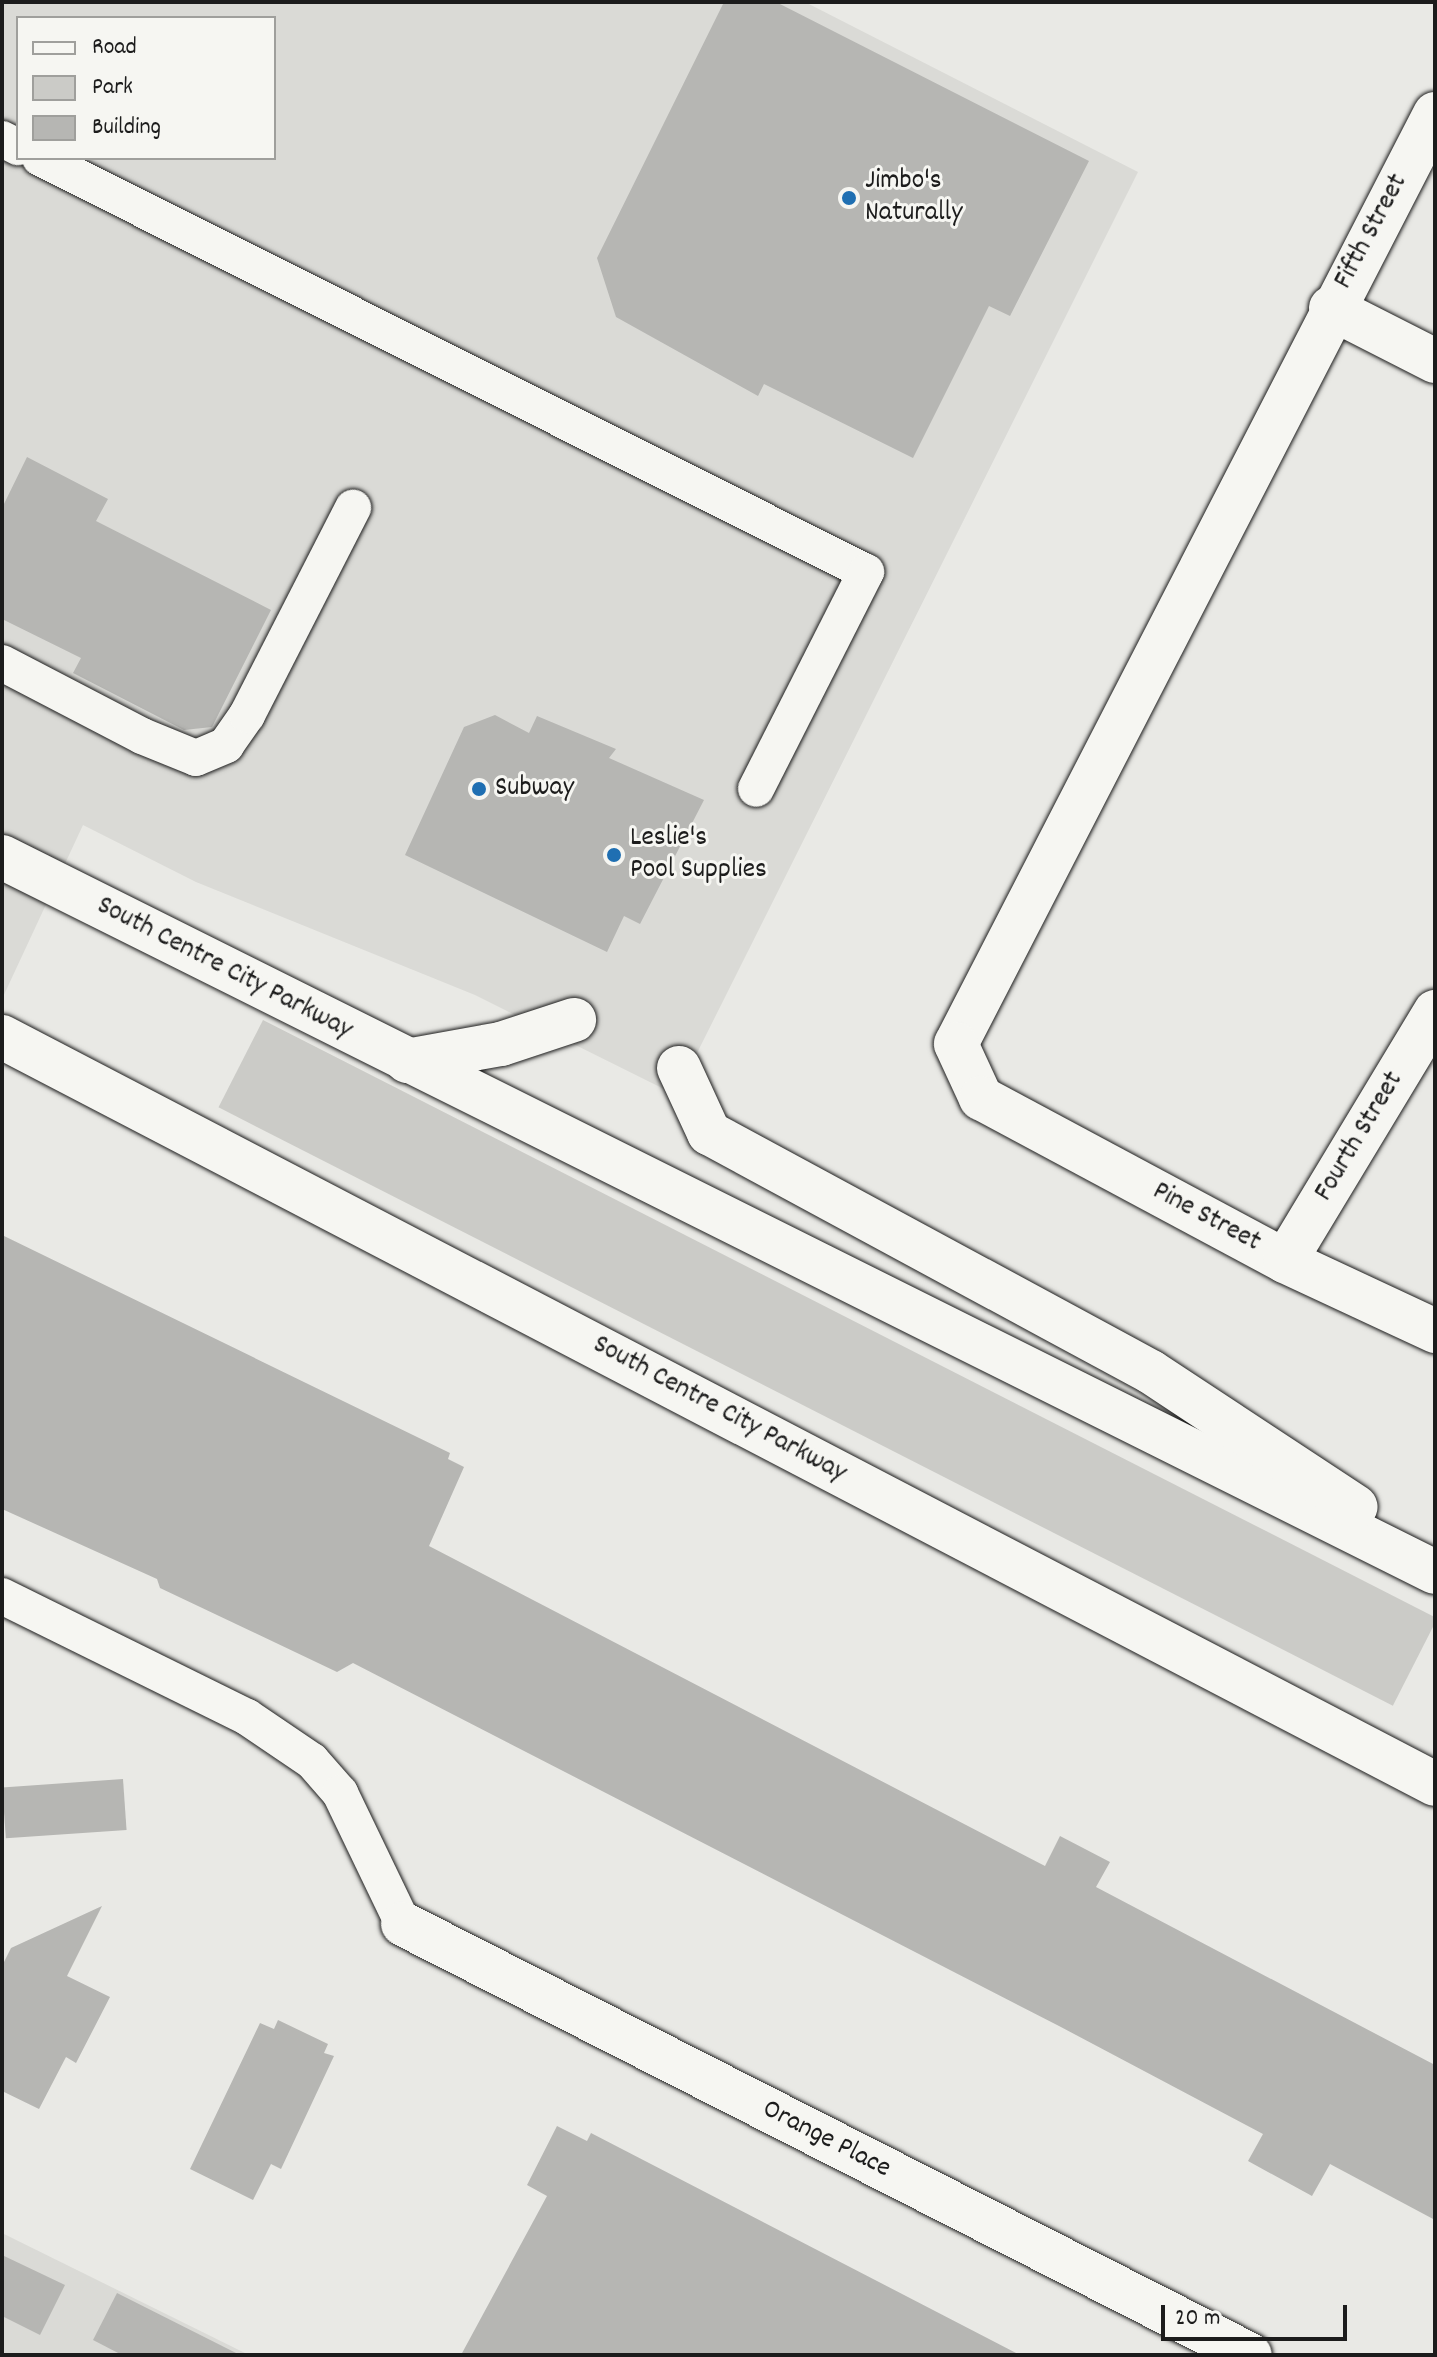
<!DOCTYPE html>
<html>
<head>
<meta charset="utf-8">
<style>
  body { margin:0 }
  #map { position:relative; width:1437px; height:2357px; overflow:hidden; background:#e9e9e5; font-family:Dekko,sans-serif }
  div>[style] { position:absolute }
  .built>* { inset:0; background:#dadad6 }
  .green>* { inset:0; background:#cbcbc7; transform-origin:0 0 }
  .building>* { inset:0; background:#b6b6b3; transform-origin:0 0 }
  .roads { filter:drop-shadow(0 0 2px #1c1c1c) drop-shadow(0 0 2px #1c1c1c) }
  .lane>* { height:36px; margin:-18px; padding:0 18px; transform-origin:18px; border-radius:18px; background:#f6f6f2 }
  .street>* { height:44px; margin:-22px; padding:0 22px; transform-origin:22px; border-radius:22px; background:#f6f6f2 }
  .highway>* { height:44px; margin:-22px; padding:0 22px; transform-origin:22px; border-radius:22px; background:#f6f6f2 }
  .dots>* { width:22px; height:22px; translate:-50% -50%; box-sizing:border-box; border:4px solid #f6f6f2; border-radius:50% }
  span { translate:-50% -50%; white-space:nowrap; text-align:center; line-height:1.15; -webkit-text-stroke:6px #f6f6f2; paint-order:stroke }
  .poi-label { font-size:28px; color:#1c1c1c }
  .left { translate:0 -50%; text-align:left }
  .street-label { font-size:28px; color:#1c1c1c }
  .frame { position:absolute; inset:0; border:4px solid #1c1c1c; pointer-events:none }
  .legend { position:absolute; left:16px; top:16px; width:260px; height:144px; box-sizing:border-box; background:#f6f6f2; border:2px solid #9f9f9c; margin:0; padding:10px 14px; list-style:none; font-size:24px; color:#1c1c1c }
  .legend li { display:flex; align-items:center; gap:16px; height:40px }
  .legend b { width:40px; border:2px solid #9f9f9c }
  .scale { position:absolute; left:1161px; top:2305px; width:186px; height:36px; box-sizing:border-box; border:4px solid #1c1c1c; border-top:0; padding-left:10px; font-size:24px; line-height:28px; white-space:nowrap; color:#1c1c1c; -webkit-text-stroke:6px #f6f6f2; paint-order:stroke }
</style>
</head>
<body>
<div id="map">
  <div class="built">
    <i style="clip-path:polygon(evenodd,2px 2px,805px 2px,1138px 172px,676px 1095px,475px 995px,196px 882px,83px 825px,2px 999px,2px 2px,18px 18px,274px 18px,274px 158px,18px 158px,18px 18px)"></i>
    <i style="clip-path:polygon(2px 2233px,249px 2355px,2px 2355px)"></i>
  </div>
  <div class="green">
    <i style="left:263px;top:1020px;width:1318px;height:98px;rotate:27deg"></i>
  </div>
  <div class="building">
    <i style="clip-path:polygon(724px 2px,776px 2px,1089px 161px,1010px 316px,989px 306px,913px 458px,764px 384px,758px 396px,616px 317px,597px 258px)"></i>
    <i style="clip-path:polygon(27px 457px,108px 499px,96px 521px,271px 610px,212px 727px,184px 730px,73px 673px,81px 658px,2px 619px,2px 508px)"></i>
    <i style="clip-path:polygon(495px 715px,529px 733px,537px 716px,616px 749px,609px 758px,704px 800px,640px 924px,624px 916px,607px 952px,405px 855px,464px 727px)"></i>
    <i style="clip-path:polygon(2px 1235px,450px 1453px,448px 1459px,464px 1467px,429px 1546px,1045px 1866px,1060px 1836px,1110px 1862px,1096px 1887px,1435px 2065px,1435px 2220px,1330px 2164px,1312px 2196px,1248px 2161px,1263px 2134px,1059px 2026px,353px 1663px,337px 1672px,160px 1588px,157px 1579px,2px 1509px)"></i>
    <i style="left:123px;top:1779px;width:51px;height:121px;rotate:86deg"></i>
    <i style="clip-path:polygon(102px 1906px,67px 1976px,110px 1997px,76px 2063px,66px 2057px,39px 2109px,2px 2091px,2px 1966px,11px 1948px)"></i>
    <i style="clip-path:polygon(278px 2020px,328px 2044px,324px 2053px,334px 2056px,281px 2169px,271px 2164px,253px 2200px,190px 2169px,260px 2023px,274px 2029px)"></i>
    <i style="clip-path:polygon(557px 2126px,587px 2141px,591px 2133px,1020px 2355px,461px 2355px,547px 2196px,527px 2185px)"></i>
    <i style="clip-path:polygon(2px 2255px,65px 2285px,40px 2335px,2px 2316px)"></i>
    <i style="clip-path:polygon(117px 2293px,240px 2355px,122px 2355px,93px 2340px)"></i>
  </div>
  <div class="roads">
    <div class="lane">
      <i style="left:2px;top:139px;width:18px;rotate:27deg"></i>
      <i style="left:40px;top:158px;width:924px;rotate:26.62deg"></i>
      <i style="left:866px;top:572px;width:243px;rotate:116.9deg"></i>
      <i style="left:2px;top:663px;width:158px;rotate:27.5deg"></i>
      <i style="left:142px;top:736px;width:58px;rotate:22.2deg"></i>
      <i style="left:196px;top:758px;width:33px;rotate:-23deg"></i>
      <i style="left:226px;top:745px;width:37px;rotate:-55deg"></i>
      <i style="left:247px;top:715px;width:233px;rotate:-62.9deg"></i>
      <i style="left:2px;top:1596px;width:273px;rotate:26.3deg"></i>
      <i style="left:247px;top:1717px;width:78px;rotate:34.1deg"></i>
      <i style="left:312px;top:1761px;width:43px;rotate:48.8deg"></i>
      <i style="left:340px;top:1793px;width:145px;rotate:64.3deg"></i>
    </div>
    <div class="street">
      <i style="left:1435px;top:114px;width:1046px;rotate:117.25deg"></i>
      <i style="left:956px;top:1044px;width:60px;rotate:65.2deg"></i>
      <i style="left:981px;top:1098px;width:345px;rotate:28.2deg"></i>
      <i style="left:1285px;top:1261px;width:166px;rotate:25deg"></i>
      <i style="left:1331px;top:308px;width:117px;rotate:27deg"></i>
      <i style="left:1285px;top:1261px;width:291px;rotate:-58.9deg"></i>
      <i style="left:403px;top:1924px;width:950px;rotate:26.97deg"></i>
    </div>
    <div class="highway">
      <i style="left:2px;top:857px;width:1601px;rotate:26.52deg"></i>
      <i style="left:2px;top:1037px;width:1616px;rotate:27.53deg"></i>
      <i style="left:407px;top:1061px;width:96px;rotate:-10.3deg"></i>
      <i style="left:501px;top:1044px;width:77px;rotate:-18.2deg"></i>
      <i style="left:679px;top:1068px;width:72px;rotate:65.2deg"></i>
      <i style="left:709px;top:1133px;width:502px;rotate:28.4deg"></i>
      <i style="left:1151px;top:1372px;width:245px;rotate:33.4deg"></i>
    </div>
  </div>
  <div class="dots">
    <i style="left:849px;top:198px;background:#1f6fb2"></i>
    <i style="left:479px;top:789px;background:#1f6fb2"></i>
    <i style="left:614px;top:855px;background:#1f6fb2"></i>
  </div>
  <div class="poi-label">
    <span class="left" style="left:865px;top:198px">Jimbo's<br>Naturally</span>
    <span class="left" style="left:495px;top:789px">Subway</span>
    <span class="left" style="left:630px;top:855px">Leslie's<br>Pool Supplies</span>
  </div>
  <div class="street-label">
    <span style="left:1372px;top:232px;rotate:-62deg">Fifth Street</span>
    <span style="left:224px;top:969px;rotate:27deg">South Centre City Parkway</span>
    <span style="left:1360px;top:1137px;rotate:-59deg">Fourth Street</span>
    <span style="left:1206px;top:1218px;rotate:28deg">Pine Street</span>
    <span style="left:719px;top:1410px;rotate:28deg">South Centre City Parkway</span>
    <span style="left:826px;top:2140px;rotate:27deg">Orange Place</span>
  </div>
  <div class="frame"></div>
  <ul class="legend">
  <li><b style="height:10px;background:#f6f6f2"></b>Road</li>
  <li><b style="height:22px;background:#cbcbc7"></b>Park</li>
  <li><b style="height:22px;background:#b6b6b3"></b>Building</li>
  </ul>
  <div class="scale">20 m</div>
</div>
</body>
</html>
